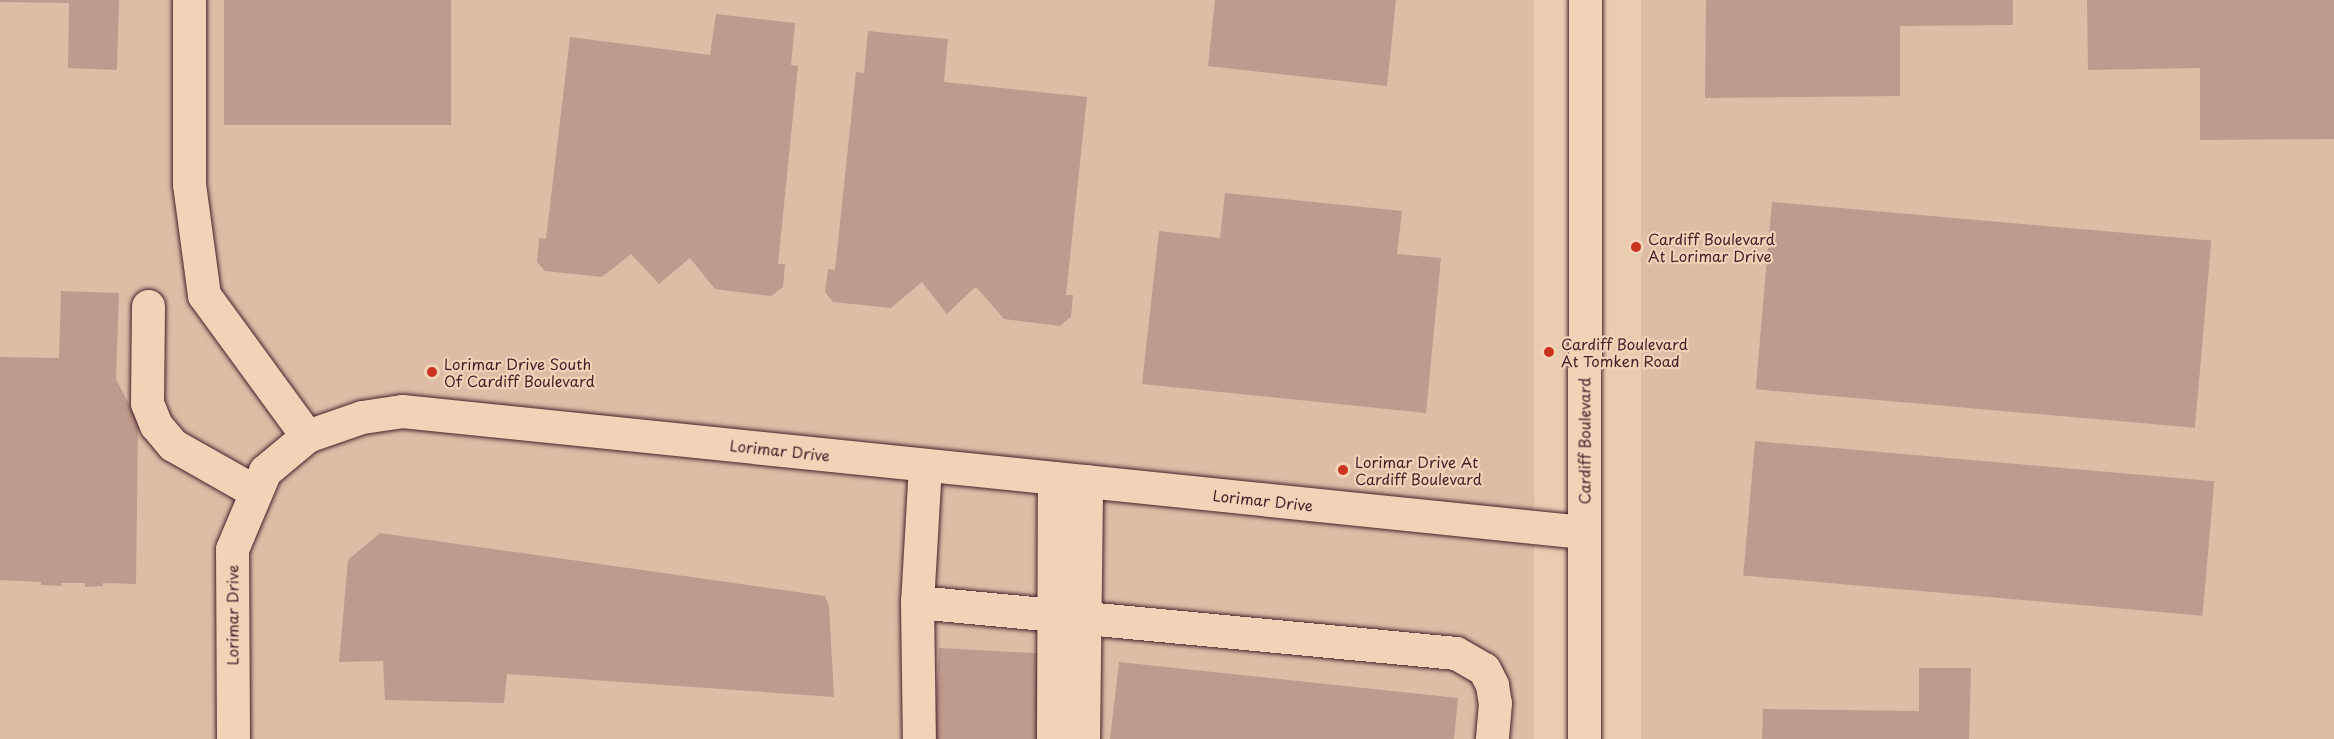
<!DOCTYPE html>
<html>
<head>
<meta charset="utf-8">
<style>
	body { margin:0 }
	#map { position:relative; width:2334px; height:739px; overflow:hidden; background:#eaccb1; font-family:"Playpen Sans",sans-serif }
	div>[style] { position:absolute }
	.built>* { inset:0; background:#ddbda6; transform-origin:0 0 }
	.building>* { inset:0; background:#be9b8c; transform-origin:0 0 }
	.roads { filter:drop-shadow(0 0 2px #4a1f2b) drop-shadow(0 0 2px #4a1f2b) }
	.minor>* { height:33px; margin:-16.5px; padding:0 16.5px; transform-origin:16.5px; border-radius:16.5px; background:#f1d3b7 }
	.dots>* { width:16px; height:16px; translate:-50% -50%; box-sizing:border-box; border:3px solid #f1d3b7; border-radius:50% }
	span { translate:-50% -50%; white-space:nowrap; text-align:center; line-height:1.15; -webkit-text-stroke:4.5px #f1d3b7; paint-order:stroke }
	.poi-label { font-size:15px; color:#4a1f2b }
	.left { translate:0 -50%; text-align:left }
	.street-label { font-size:15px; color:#4a1f2b }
</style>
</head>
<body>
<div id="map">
	<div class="built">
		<i style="left:0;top:0;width:1534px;height:739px"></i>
		<i style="left:1641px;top:0;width:693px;height:739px"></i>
	</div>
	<div class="building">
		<i style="clip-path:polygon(0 0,119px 0,117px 70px,68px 68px,69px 3px,0 2px)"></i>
		<i style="left:224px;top:0;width:227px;height:125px"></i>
		<i style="clip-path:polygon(1215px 0,1396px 0,1387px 86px,1208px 66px)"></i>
		<i style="clip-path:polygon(1706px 0,2013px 0,2013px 25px,1900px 26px,1900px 96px,1705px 98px)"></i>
		<i style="clip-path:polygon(2087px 0,2334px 0,2334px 139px,2200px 140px,2200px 68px,2088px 70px)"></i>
		<i style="clip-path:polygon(716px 14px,795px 23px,791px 65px,798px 66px,778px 264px,785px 264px,783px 287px,771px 296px,715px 289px,690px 258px,659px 284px,631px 254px,602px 277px,545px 271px,537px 262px,539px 238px,546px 239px,570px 37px,710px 55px)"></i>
		<i style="clip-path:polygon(868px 31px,948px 39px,944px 82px,1087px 97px,1066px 295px,1073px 295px,1071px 317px,1060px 326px,1004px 319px,977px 288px,974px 288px,947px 314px,922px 282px,891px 308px,833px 302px,825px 292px,828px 269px,835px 270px,856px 72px,864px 73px)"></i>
		<i style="clip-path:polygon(1225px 193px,1402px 211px,1397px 254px,1441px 258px,1426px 413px,1142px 384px,1159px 231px,1220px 238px)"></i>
		<i style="left:1772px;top:202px;width:441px;height:188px;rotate:5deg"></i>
		<i style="clip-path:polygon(61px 291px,119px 293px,116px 379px,138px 422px,136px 584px,103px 583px,103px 586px,85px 587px,85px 583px,61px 583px,62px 586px,41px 585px,41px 582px,0 580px,0 357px,59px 358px)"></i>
		<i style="left:1755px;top:441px;width:461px;height:135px;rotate:5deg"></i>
		<i style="clip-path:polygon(380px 533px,825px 596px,829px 606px,834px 697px,507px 674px,504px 703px,385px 700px,383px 661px,339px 662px,348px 560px)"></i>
		<i style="left:939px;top:648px;width:103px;height:91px;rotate:3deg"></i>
		<i style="clip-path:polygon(1119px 662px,1458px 698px,1454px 739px,1110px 739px)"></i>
		<i style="clip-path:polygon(1919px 668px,1971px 668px,1969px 739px,1762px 739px,1763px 709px,1919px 711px)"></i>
	</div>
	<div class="roads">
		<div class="minor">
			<i style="left:189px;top:0;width:184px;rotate:90deg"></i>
			<i style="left:189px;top:184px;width:112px;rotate:82.3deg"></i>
			<i style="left:204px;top:295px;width:175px;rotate:53.9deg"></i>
			<i style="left:148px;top:306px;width:97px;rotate:90.6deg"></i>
			<i style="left:147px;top:403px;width:24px;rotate:68deg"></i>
			<i style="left:156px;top:425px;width:26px;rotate:50deg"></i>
			<i style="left:173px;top:445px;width:95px;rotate:29.5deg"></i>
			<i style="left:925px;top:465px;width:137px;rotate:93.3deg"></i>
			<i style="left:917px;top:602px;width:541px;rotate:5.41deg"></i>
			<i style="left:1456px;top:653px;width:32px;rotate:30deg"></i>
			<i style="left:1484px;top:669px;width:18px;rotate:63deg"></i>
			<i style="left:1492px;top:685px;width:18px;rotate:81deg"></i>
			<i style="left:1495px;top:703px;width:36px;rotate:95deg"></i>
			<i style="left:917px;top:602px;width:137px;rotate:89.2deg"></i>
			<i style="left:233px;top:739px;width:190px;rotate:-90.3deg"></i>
			<i style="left:232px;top:549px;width:85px;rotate:-67.1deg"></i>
			<i style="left:265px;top:471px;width:55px;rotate:-39.8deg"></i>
			<i style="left:307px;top:436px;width:58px;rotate:-19.1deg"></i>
			<i style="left:362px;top:417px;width:40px;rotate:-8.5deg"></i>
			<i style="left:402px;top:411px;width:1187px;rotate:5.85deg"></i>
			<i style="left:1053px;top:739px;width:261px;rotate:-89.8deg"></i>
			<i style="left:1083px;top:739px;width:258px;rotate:-89.3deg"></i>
			<i style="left:1584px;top:739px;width:739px;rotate:-89.92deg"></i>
		</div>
	</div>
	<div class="dots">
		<i style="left:1636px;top:247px;background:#c8321e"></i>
		<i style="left:1549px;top:352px;background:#c8321e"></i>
		<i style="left:432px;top:372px;background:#c8321e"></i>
		<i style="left:1343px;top:470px;background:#c8321e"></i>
	</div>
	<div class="poi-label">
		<span class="left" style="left:1648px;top:247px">Cardiff Boulevard<br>At Lorimar Drive</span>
		<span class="left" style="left:1561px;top:352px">Cardiff Boulevard<br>At Tomken Road</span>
		<span class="left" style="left:444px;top:372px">Lorimar Drive South<br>Of Cardiff Boulevard</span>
		<span class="left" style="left:1355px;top:470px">Lorimar Drive At<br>Cardiff Boulevard</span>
	</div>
	<div class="street-label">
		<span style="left:1584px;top:441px;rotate:-90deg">Cardiff Boulevard</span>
		<span style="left:780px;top:450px;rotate:6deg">Lorimar Drive</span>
		<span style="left:1263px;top:500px;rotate:6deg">Lorimar Drive</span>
		<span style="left:232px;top:615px;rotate:-90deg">Lorimar Drive</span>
	</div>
</div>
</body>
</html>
